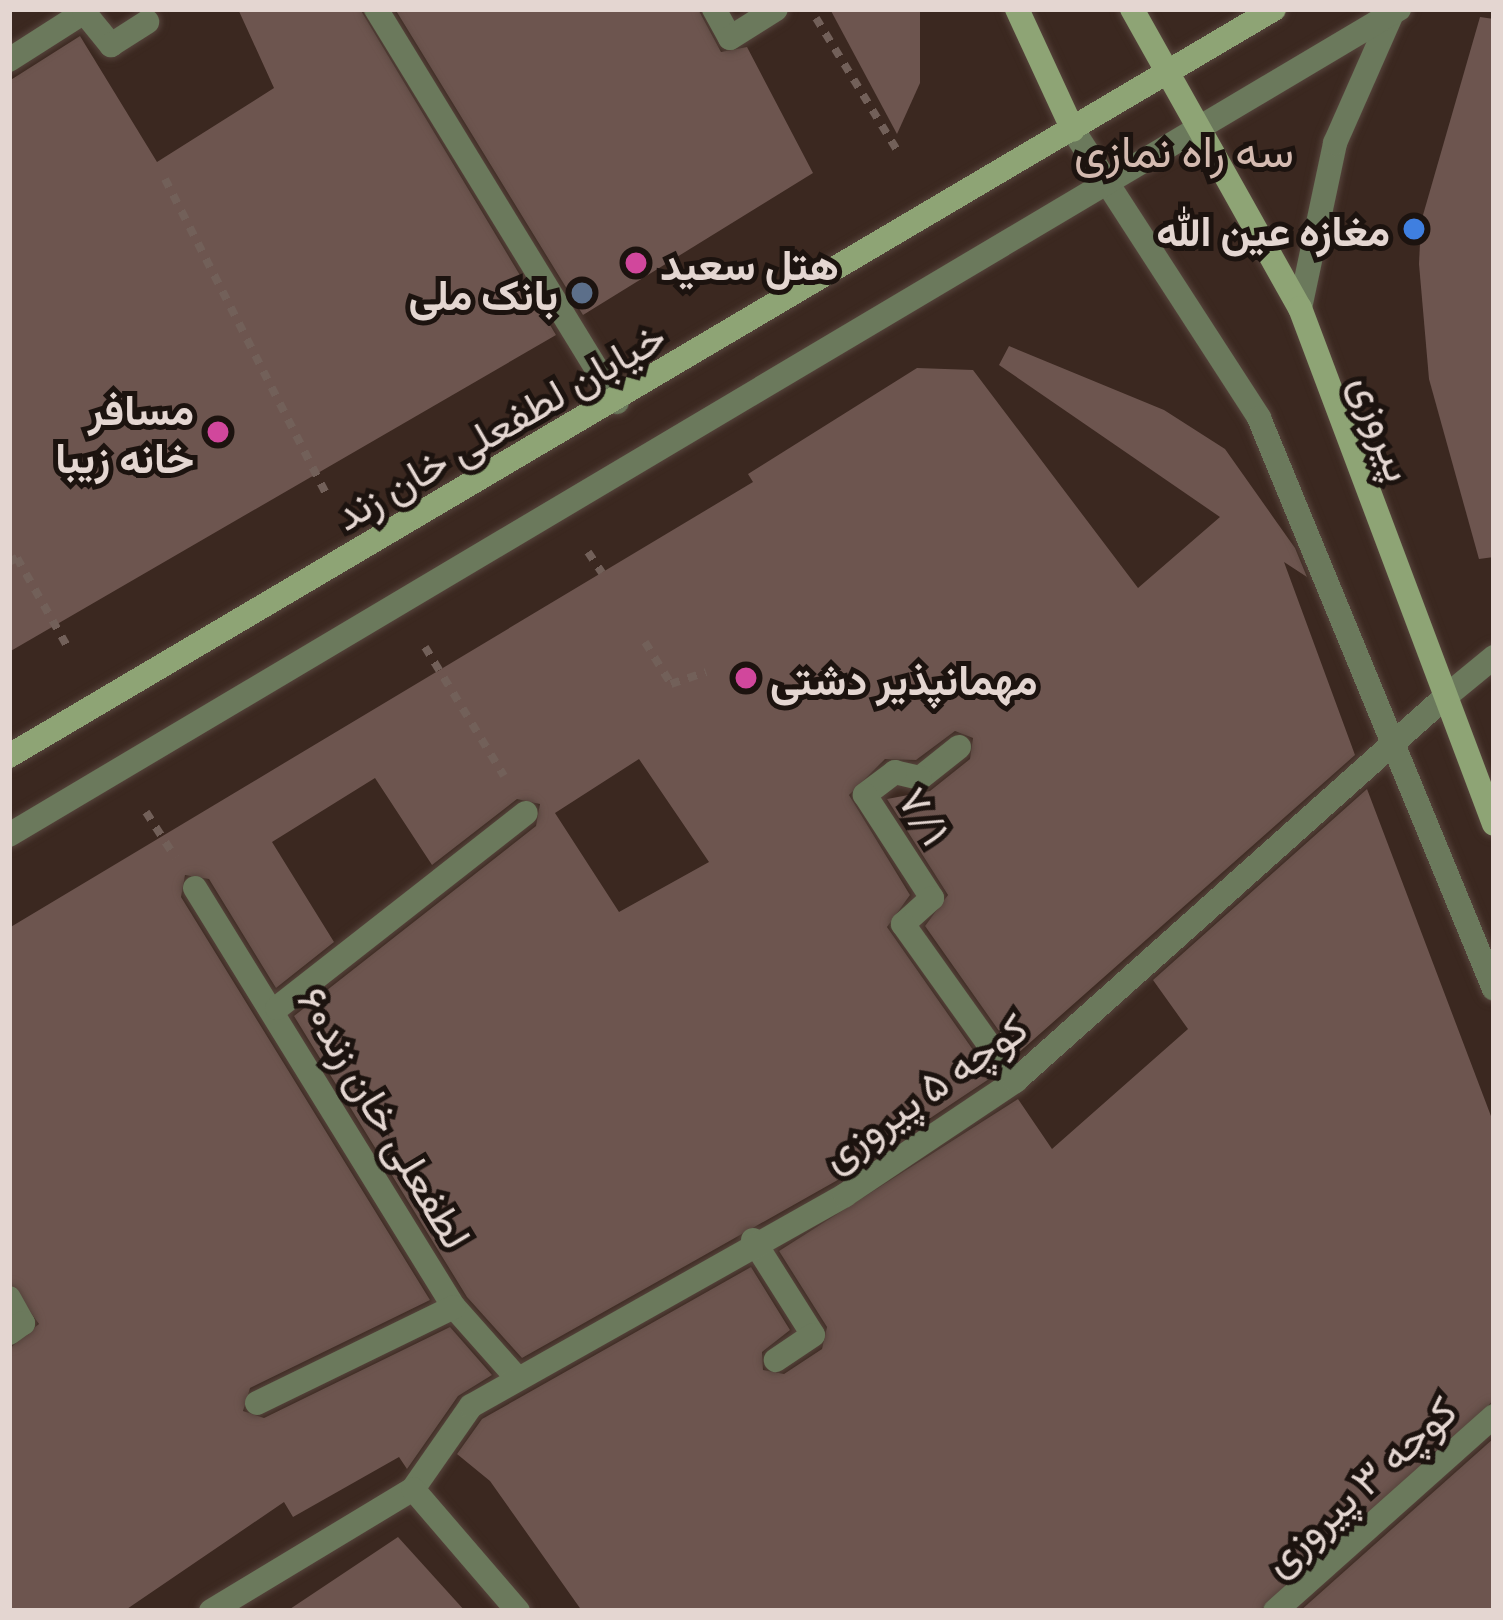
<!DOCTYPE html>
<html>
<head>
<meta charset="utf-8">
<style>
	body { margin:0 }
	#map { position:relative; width:1503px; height:1620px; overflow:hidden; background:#3b2820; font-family:"Exo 2",Vazirmatn,sans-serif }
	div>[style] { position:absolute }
	.building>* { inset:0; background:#6d554f }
	.path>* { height:8px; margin-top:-4px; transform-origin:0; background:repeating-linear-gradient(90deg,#726059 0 9px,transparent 0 18px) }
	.roads { filter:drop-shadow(0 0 3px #56443c) drop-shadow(0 0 3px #56443c) }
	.lane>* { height:24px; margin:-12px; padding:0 12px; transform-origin:12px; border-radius:12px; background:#6b795c }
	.street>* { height:24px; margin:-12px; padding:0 12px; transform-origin:12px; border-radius:12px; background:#6b795c }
	.secondary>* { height:24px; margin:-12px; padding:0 12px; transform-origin:12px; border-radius:12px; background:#8ea475 }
	.dots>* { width:33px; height:33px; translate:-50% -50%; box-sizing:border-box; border:6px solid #1c130f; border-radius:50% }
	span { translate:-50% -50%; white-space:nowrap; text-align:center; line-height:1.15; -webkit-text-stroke:10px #1c130f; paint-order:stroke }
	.poi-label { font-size:42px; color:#e4d6d1; font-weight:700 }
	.right { translate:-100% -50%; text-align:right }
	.left { translate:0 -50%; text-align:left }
	.street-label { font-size:42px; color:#e4d6d1 }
	.neighbourhood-label { font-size:45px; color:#d4bab0 }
	.frame { position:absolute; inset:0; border:12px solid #e4d6d1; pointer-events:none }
</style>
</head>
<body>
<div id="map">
	<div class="building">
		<i style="clip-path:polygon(238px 9px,360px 9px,556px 335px,9px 652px,9px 81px,80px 36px,157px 162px,274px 88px)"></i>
		<i style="clip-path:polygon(395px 9px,698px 9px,721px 52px,747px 47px,813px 173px,583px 315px)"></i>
		<i style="clip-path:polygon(830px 9px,920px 9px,920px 83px,897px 134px)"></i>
		<i style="clip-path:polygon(1480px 17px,1494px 19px,1494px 557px,1479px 559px,1429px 379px,1419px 264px,1421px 222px)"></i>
		<i style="clip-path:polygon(evenodd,1009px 346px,1164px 410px,1225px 449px,1295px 548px,1307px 577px,1284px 562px,1355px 755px,1016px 1055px,925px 926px,948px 895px,887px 799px,930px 791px,970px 759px,973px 738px,955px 731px,916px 760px,885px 759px,849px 795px,910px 895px,887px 927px,992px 1077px,836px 1181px,522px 1358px,467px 1297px,294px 1016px,536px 826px,540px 804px,517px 799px,432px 865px,375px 778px,272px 842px,334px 942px,276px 988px,209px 879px,185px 875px,181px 897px,430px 1300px,250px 1388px,243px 1411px,264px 1418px,450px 1327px,492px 1375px,458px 1396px,407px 1469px,399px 1457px,293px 1517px,284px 1502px,124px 1611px,9px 1611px,9px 1349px,39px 1324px,9px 1282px,9px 928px,753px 482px,748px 474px,917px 368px,973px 370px,1138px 588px,1220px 517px,999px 365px,1009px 346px,639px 759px,709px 862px,619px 912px,555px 813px,639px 759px)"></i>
		<i style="clip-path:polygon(1367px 789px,1494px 1124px,1494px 1400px,1259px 1611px,582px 1611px,490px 1481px,457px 1454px,482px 1419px,751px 1267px,790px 1330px,762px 1352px,763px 1370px,784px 1374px,822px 1349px,827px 1327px,779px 1251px,1018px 1099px,1052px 1149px,1188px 1029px,1153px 980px)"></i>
		<i style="clip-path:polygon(1494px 1438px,1494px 1611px,1300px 1611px)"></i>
		<i style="clip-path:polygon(398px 1537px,465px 1611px,287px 1611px)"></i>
	</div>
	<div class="path">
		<i style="left:816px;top:18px;width:161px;rotate:58.5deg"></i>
		<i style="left:165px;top:179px;width:354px;rotate:62.9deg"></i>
		<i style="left:588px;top:552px;width:25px;rotate:56deg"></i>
		<i style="left:9px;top:562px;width:9px;rotate:-27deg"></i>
		<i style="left:17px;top:558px;width:101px;rotate:60.4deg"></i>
		<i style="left:645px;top:642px;width:49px;rotate:58.2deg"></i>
		<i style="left:671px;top:684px;width:37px;rotate:-19deg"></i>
		<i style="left:425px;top:647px;width:151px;rotate:58.5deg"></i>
		<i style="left:146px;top:812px;width:54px;rotate:57.2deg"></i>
	</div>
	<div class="roads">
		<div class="lane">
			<i style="left:376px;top:9px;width:461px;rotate:58.5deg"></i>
			<i style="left:714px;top:9px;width:33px;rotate:61deg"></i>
			<i style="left:730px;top:38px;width:54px;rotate:-32.2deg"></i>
			<i style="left:9px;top:60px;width:89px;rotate:-32.6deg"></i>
			<i style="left:84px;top:12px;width:43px;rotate:50.7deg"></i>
			<i style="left:111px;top:45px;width:43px;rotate:-32.6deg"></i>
			<i style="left:1073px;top:130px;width:343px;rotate:57.1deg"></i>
			<i style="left:1259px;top:418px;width:617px;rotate:67.63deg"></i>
			<i style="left:1300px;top:308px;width:169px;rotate:-78deg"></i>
			<i style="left:1335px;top:143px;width:141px;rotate:-66.2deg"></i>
			<i style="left:959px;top:747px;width:50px;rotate:141.5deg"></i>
			<i style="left:920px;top:778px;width:26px;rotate:-167deg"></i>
			<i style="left:895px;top:772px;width:38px;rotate:143deg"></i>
			<i style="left:865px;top:795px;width:123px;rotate:57deg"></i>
			<i style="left:932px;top:898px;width:39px;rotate:138deg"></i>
			<i style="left:903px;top:924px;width:193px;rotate:54.5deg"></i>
			<i style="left:9px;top:835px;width:1617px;rotate:-30.72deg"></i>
			<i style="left:195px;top:888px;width:493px;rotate:58.3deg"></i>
			<i style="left:454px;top:1307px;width:95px;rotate:48.4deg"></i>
			<i style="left:277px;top:1008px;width:316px;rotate:-38.1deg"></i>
			<i style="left:753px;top:1240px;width:112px;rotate:57.7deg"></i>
			<i style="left:813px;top:1335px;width:45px;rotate:146deg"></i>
			<i style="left:9px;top:1298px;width:29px;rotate:61deg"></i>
			<i style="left:23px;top:1323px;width:17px;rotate:144deg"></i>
			<i style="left:257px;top:1403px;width:219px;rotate:-26deg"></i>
			<i style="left:413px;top:1489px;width:101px;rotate:-55.1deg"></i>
			<i style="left:471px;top:1406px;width:429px;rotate:-29.4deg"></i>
			<i style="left:845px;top:1195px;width:205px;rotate:-33.8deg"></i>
			<i style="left:1015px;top:1081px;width:575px;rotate:-41.76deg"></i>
			<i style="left:1275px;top:1611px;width:293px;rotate:-41.7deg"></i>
		</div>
		<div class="street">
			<i style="left:1444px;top:698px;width:65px;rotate:-39.4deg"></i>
			<i style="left:211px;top:1611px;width:236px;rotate:-31.1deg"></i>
			<i style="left:413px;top:1489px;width:161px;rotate:49.3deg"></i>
		</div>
		<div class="secondary">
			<i style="left:1017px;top:9px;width:133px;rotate:65.2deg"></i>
			<i style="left:1132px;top:9px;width:343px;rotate:60.7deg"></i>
			<i style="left:1300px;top:308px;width:551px;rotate:69.4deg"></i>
			<i style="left:9px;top:756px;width:1469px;rotate:-30.56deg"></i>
		</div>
	</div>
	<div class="dots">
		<i style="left:1414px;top:229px;background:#3f7fe0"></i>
		<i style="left:636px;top:263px;background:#d1479c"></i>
		<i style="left:582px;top:293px;background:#5c6f8a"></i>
		<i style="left:218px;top:432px;background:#d1479c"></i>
		<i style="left:746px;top:678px;background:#d1479c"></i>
	</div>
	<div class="poi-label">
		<span class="right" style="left:1390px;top:229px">مغازه عین الله</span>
		<span class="left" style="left:660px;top:263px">هتل سعيد</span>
		<span class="right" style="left:558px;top:293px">بانک ملی</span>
		<span class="right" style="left:194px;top:432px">مسافر<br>خانه زیبا</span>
		<span class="left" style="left:770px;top:678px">مهمانپذیر دشتی</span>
	</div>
	<div class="street-label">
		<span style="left:499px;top:424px;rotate:-30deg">خیابان لطفعلی خان زند</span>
		<span style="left:1385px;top:427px;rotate:70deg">پیروزی</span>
		<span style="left:926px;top:815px;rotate:58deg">۷/۱</span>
		<span style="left:923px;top:1090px;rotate:-35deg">کوچه ۵ پیروزی</span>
		<span style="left:386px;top:1117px;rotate:59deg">لطفعلی خان زند۶۰</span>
		<span style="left:1358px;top:1484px;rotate:-42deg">کوچه ۳ پیروزی</span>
	</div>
	<div class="neighbourhood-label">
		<span style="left:1184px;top:150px">سه راه نمازی</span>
	</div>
	<div class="frame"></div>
</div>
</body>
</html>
